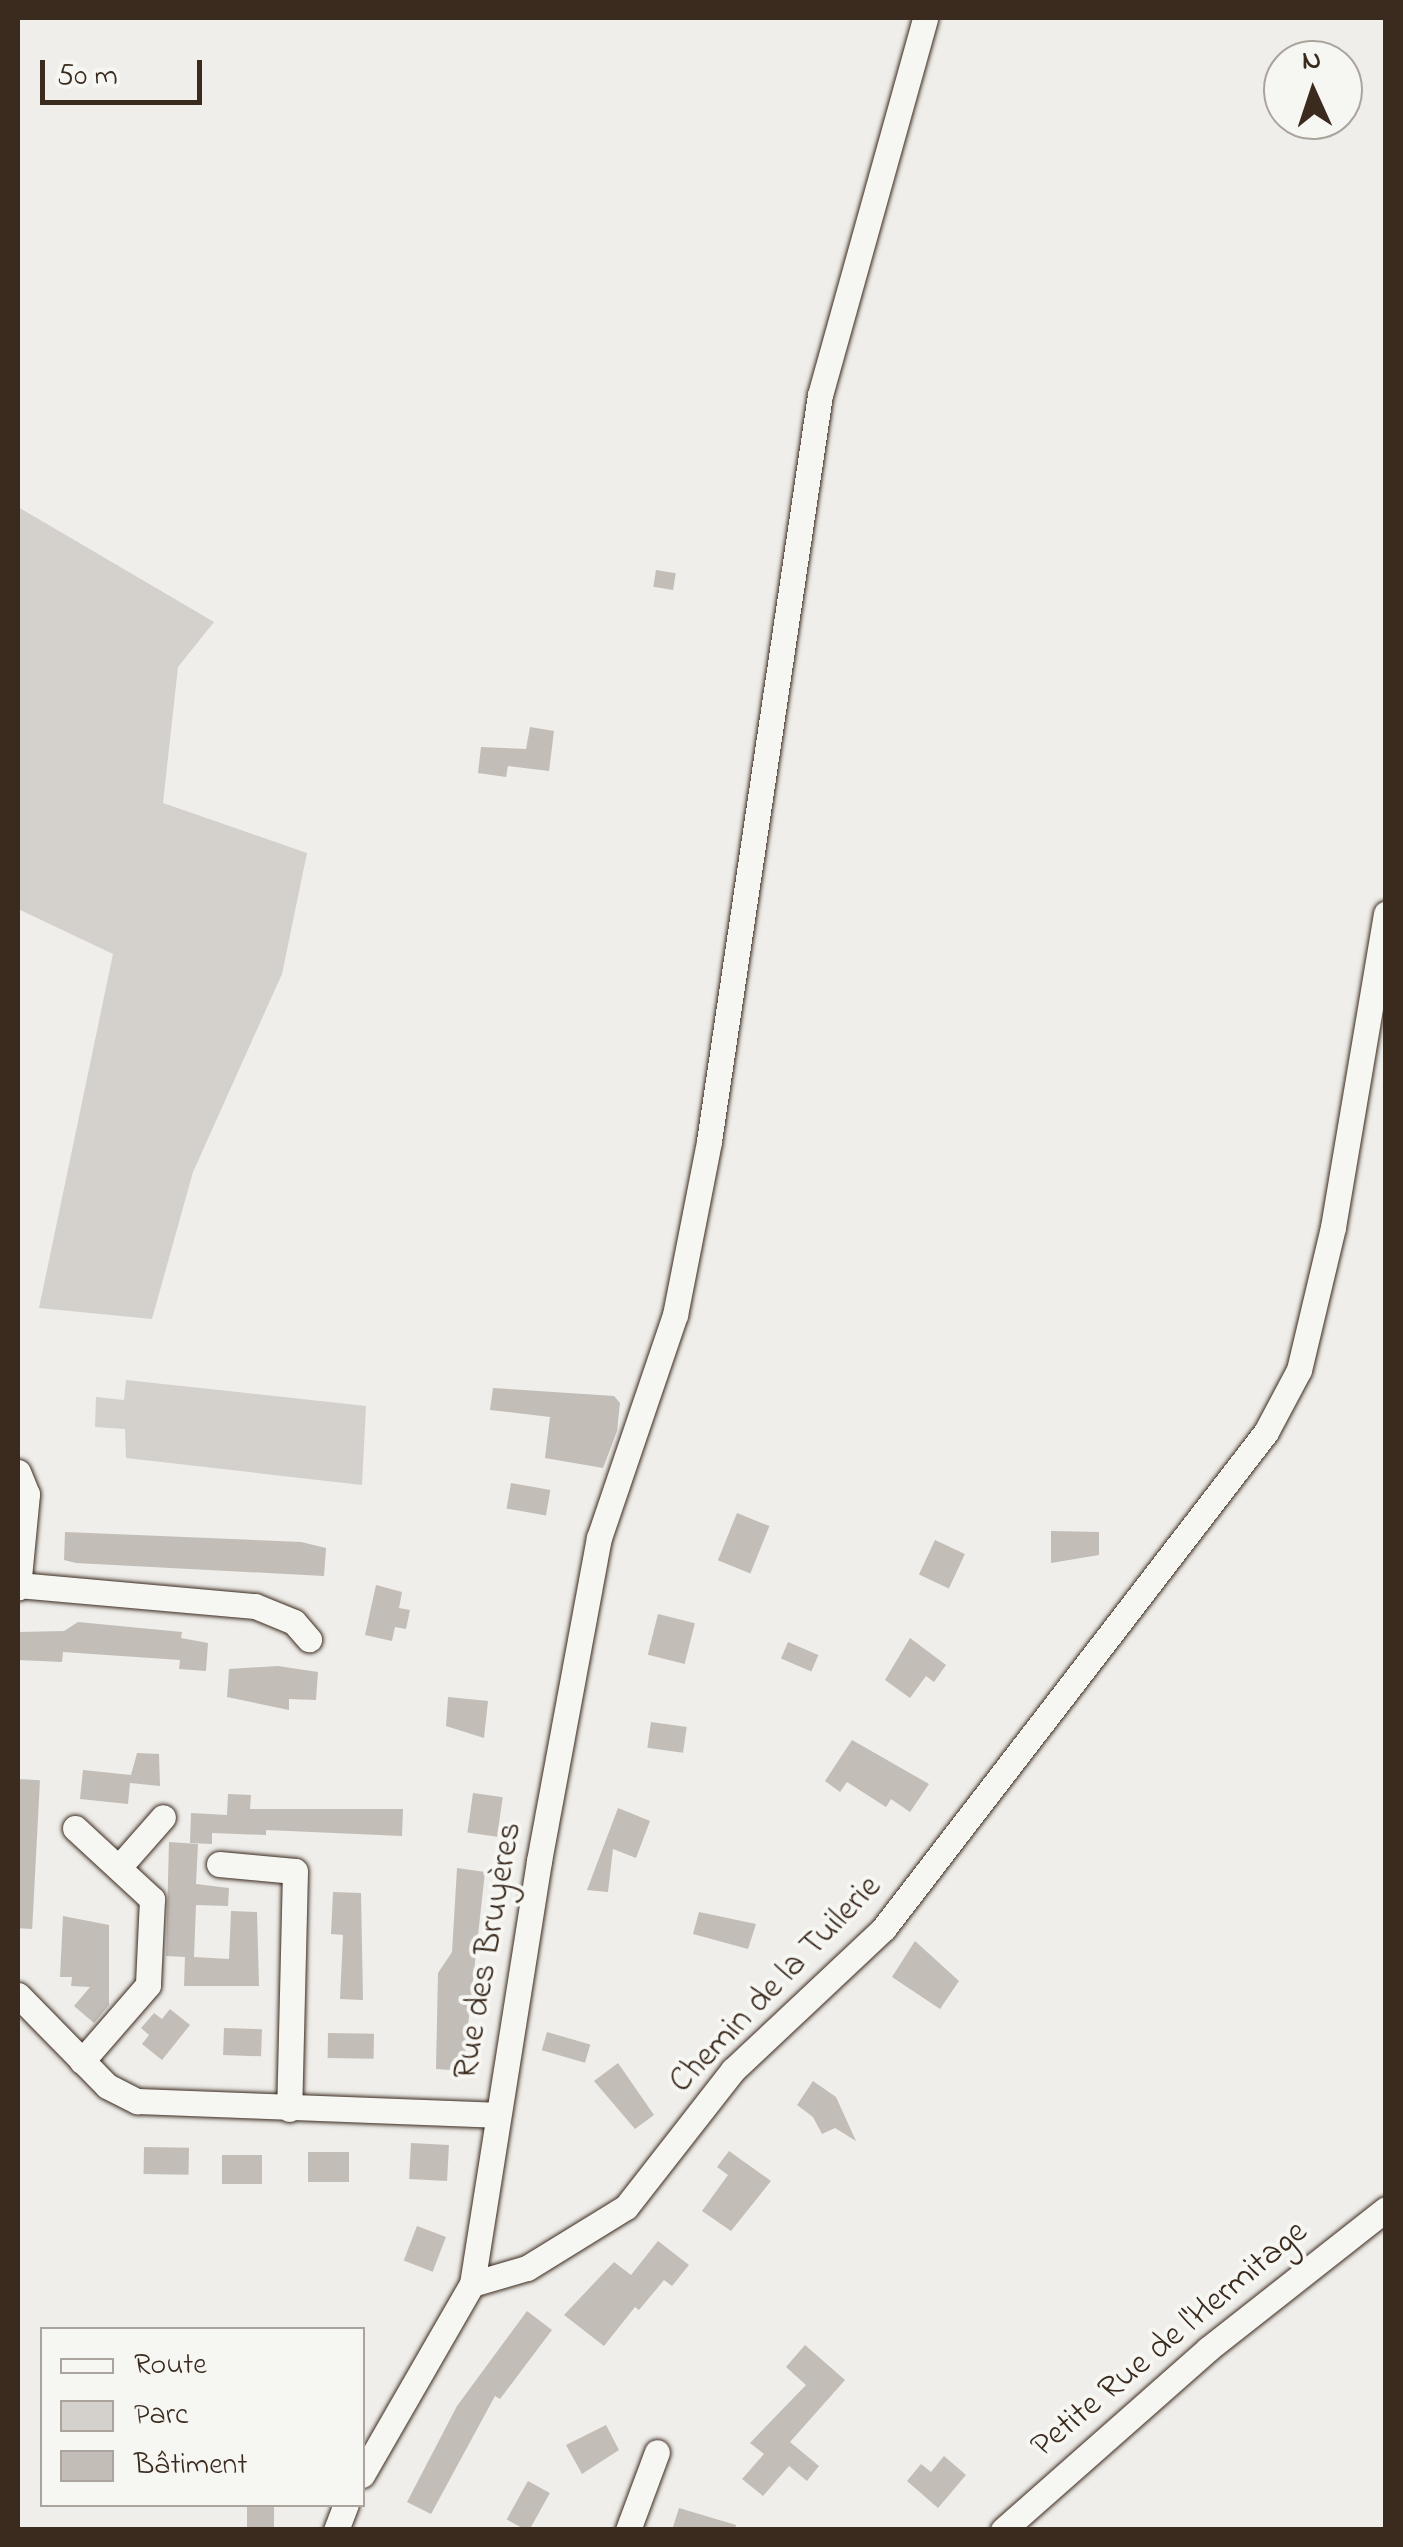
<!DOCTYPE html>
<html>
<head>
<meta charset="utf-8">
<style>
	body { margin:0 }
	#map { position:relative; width:1403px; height:2547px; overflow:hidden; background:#efeeea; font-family:"Indie Flower",sans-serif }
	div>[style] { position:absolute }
	.green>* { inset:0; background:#d4d1cc }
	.building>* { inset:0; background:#c2bdb7; transform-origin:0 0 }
	.roads { filter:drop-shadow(0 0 2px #3b2a1e) drop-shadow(0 0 2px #3b2a1e) }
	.minor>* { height:25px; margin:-12.5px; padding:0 12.5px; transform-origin:12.5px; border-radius:12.5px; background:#f6f6f2 }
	span { translate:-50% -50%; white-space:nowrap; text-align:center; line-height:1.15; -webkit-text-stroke:8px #f6f6f2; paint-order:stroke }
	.street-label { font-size:35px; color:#3b2a1e }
	.frame { position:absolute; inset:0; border:20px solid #3b2a1e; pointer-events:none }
	.legend { position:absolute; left:40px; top:2327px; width:325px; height:180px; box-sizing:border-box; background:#f6f6f2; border:2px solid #aba49d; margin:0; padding:12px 18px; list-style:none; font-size:30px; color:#3b2a1e }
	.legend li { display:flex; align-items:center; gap:20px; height:50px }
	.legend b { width:50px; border:2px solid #aba49d }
	.north { position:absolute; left:1263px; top:40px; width:100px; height:100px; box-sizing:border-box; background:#f6f6f2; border:2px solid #aba49d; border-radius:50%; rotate:357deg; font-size:28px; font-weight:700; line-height:40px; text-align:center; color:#3b2a1e }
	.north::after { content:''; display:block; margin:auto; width:35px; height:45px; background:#3b2a1e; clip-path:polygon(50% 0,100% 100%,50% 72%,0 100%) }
	.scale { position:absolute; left:40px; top:60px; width:162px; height:45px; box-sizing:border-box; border:5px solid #3b2a1e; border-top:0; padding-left:12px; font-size:30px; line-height:35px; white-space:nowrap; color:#3b2a1e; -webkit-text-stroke:8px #f6f6f2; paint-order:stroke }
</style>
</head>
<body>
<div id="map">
	<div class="green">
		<i style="clip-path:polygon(18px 507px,214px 622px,178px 667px,163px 803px,307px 853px,282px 974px,193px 1172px,152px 1319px,39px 1308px,113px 954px,18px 909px)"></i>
		<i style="clip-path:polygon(126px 1380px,366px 1406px,362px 1485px,126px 1458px,125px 1429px,95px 1427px,96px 1397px,124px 1400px)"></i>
	</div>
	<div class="building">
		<i style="left:656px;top:570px;width:20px;height:17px;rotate:9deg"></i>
		<i style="clip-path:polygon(530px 727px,554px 731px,549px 771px,508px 766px,506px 777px,478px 773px,481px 747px,526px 749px)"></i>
		<i style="clip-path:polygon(493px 1388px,614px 1396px,620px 1403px,617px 1431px,603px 1468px,545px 1458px,550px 1417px,490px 1410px)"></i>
		<i style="left:511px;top:1483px;width:40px;height:26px;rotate:10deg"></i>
		<i style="left:737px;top:1513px;width:35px;height:51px;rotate:22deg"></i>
		<i style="clip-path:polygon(1051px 1531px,1099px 1532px,1099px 1555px,1051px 1563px)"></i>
		<i style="clip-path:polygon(65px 1532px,301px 1542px,326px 1548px,324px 1576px,76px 1563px,64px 1560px)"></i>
		<i style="left:935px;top:1540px;width:33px;height:38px;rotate:25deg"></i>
		<i style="clip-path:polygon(376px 1585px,402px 1592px,399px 1608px,410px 1610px,406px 1629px,395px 1627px,392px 1641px,365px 1635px)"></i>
		<i style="left:658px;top:1614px;width:38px;height:42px;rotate:14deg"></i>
		<i style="clip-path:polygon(78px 1622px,182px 1632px,181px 1638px,208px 1643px,206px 1671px,179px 1669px,180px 1660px,63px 1652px,62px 1662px,18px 1660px,18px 1632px,64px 1631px)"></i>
		<i style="clip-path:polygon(910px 1638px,946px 1665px,934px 1682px,926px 1676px,910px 1698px,885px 1680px)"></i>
		<i style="left:788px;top:1642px;width:33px;height:18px;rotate:23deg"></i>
		<i style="clip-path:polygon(278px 1666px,318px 1672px,316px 1700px,289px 1699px,289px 1710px,227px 1697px,229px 1669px)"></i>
		<i style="clip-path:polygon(448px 1697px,488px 1701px,484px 1738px,446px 1726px)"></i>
		<i style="left:651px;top:1722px;width:36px;height:26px;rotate:8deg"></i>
		<i style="clip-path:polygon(852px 1740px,929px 1784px,910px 1812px,891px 1799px,886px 1807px,847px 1782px,840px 1792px,825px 1781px)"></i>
		<i style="clip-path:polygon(137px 1753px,159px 1754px,160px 1786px,130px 1783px,128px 1804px,80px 1799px,83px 1770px,131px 1775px)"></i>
		<i style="left:18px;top:1779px;width:22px;height:149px;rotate:3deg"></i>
		<i style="left:473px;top:1793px;width:30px;height:40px;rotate:8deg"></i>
		<i style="clip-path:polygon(228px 1794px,251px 1795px,250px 1809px,403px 1809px,402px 1836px,266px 1830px,266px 1835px,212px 1833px,212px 1844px,190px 1843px,191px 1813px,227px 1815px)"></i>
		<i style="clip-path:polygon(618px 1808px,650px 1821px,636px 1858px,613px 1849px,608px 1892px,587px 1890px)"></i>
		<i style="clip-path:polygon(169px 1842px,198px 1844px,196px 1884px,229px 1888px,228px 1906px,196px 1905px,194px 1957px,229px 1959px,231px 1911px,257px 1912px,259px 1986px,184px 1986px,185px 1957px,166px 1956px)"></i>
		<i style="clip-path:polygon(457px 1868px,485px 1872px,463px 2071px,436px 2069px,438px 1973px,452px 1952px)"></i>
		<i style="clip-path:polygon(333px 1892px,361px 1893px,363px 2000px,340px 1999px,343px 1935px,331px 1934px)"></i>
		<i style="clip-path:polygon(699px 1912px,756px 1924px,748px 1949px,693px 1934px)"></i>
		<i style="clip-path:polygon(63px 1916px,109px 1925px,109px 2005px,94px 2023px,74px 2006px,90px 1987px,71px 1986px,72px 1977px,60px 1977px)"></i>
		<i style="clip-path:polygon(915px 1941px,959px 1981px,940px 2009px,892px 1977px)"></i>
		<i style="clip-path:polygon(170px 2009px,190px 2025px,162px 2060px,142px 2044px,149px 2035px,141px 2028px,154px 2013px,162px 2019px)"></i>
		<i style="left:224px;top:2028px;width:38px;height:27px;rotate:2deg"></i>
		<i style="left:547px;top:2032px;width:45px;height:19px;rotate:16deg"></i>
		<i style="left:328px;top:2033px;width:46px;height:25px;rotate:1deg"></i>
		<i style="clip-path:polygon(618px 2063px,654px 2115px,635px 2129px,594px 2081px)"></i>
		<i style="clip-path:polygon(813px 2081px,836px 2097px,856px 2141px,835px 2128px,822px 2134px,813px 2117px,797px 2105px)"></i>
		<i style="left:411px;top:2143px;width:38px;height:36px;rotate:3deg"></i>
		<i style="left:144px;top:2147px;width:45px;height:27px;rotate:1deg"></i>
		<i style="clip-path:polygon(729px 2151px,771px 2181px,731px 2231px,702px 2211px,728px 2175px,717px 2167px)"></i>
		<i style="left:308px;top:2152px;width:41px;height:30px"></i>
		<i style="left:222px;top:2155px;width:40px;height:29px"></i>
		<i style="left:417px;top:2226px;width:31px;height:37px;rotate:21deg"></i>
		<i style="clip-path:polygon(658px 2241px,689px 2265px,672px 2286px,664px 2280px,639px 2310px,635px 2307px,604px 2346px,564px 2315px,614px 2262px,631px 2275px)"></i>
		<i style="clip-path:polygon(527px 2311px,552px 2330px,500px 2399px,495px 2396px,431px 2514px,407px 2502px,457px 2406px)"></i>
		<i style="clip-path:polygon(805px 2345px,845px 2380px,790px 2442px,819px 2466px,807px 2481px,789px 2466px,763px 2496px,742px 2479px,764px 2454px,750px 2443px,806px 2385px,786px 2367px)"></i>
		<i style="clip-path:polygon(606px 2425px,619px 2450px,582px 2474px,566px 2445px)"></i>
		<i style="clip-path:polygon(944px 2456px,966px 2475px,938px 2508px,907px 2481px,921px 2464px,931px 2472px)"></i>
		<i style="left:528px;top:2481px;width:25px;height:44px;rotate:29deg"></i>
		<i style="left:247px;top:2504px;width:27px;height:26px"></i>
		<i style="clip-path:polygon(679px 2508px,736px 2525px,735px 2530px,672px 2530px)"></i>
	</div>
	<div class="roads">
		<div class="minor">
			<i style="left:18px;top:1472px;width:24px;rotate:68deg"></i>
			<i style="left:27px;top:1494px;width:94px;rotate:95.5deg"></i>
			<i style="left:18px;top:1585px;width:238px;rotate:5.1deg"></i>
			<i style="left:255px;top:1606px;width:42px;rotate:22.3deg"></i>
			<i style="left:294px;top:1622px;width:23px;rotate:49deg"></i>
			<i style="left:75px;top:1828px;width:105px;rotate:42.7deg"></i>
			<i style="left:152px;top:1899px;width:86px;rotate:92.7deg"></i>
			<i style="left:148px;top:1985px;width:101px;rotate:131deg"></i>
			<i style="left:219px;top:1864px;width:76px;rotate:5.3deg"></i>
			<i style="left:295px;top:1871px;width:238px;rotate:91.4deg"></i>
			<i style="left:120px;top:1866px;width:65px;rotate:-48.7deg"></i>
			<i style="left:18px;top:1995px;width:127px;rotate:45.6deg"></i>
			<i style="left:107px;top:2086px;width:34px;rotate:27deg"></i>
			<i style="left:137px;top:2101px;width:359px;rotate:2.2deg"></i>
			<i style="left:472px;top:2284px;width:57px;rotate:-16.2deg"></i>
			<i style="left:527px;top:2268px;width:116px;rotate:-31.6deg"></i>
			<i style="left:626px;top:2207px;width:174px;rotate:-52deg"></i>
			<i style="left:733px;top:2070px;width:207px;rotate:-43.2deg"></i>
			<i style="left:884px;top:1928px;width:626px;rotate:-52.4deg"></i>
			<i style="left:1266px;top:1432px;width:70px;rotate:-62deg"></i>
			<i style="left:1299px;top:1370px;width:147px;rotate:-76.6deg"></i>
			<i style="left:1333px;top:1227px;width:318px;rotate:-80.4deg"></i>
			<i style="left:362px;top:2475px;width:220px;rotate:-60.1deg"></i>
			<i style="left:472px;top:2284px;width:428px;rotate:-81deg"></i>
			<i style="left:539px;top:1861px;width:329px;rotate:-79.5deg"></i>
			<i style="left:599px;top:1538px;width:236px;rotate:-71.2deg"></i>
			<i style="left:675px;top:1315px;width:177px;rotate:-78.9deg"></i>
			<i style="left:709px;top:1141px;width:754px;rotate:-81.54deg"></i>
			<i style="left:820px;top:395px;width:391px;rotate:-74.4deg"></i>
			<i style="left:336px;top:2530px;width:28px;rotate:-69deg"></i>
			<i style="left:628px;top:2530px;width:83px;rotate:-69.6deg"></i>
			<i style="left:1003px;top:2530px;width:273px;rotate:-41.4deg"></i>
			<i style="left:1208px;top:2349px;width:226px;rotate:-38.2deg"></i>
		</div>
	</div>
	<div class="street-label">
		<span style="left:489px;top:1951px;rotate:-80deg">Rue des Bruyères</span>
		<span style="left:776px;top:1985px;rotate:-46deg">Chemin de la Tuilerie</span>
		<span style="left:1170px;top:2340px;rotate:-40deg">Petite Rue de l'Hermitage</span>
	</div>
	<div class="frame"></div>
	<ul class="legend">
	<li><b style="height:12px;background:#f6f6f2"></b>Route</li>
	<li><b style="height:28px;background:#d4d1cc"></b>Parc</li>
	<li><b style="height:28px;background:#c2bdb7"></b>Bâtiment</li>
	</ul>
	<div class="north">N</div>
	<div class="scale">50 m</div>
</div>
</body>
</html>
